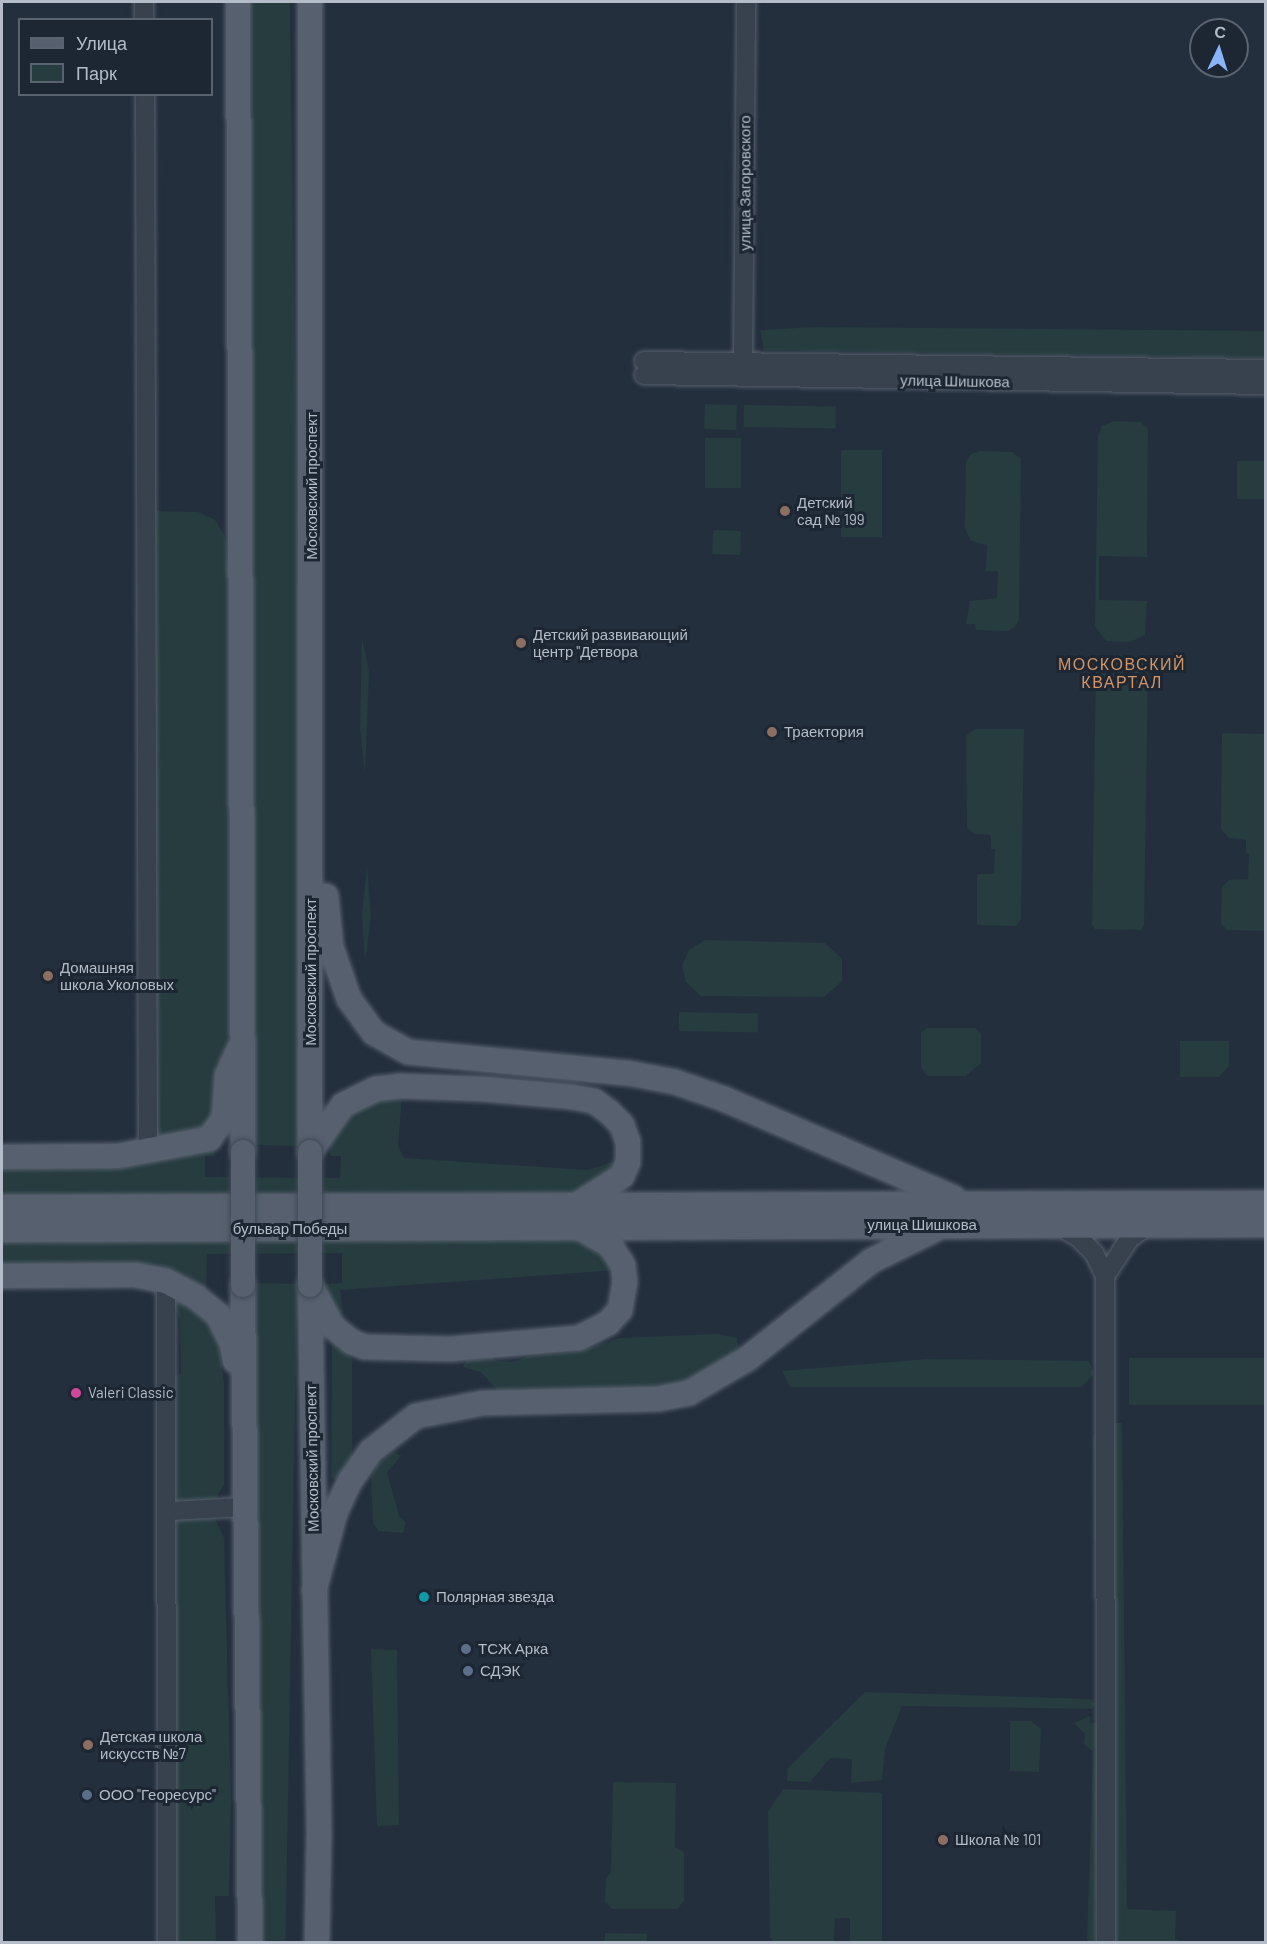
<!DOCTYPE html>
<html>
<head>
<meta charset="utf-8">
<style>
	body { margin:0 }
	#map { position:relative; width:1267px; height:1944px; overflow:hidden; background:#242f3e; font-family:Barlow,sans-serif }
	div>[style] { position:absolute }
	.green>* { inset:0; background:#263c3f; transform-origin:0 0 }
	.roads { filter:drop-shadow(0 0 2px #565f6c) drop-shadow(0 0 2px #565f6c) }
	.minor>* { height:18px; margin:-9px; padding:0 9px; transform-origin:9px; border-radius:9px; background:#38414e }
	.major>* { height:24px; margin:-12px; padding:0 12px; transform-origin:12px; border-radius:12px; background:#56606e }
	.bridges { filter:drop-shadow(0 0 2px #414a57) drop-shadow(0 0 2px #414a57) }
	.major-bridge>* { height:24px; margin:-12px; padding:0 12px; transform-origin:12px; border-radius:12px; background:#56606e }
	.dots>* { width:16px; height:16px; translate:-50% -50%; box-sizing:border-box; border:3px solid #1d2633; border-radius:50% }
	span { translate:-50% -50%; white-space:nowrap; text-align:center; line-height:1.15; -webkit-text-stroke:6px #1d2633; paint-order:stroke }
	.street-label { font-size:15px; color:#b4bcc9 }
	.poi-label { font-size:15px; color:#b4bcc9 }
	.left { translate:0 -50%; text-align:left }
	.neighbourhood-label { font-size:16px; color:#d59563; letter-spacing:1.5px }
	.frame { position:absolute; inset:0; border:3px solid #b4bcc9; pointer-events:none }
	.legend { position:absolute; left:18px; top:18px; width:195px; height:78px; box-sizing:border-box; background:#1d2633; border:2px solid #59626f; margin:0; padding:8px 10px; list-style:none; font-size:18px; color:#b4bcc9 }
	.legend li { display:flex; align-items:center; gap:12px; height:30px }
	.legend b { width:30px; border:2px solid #59626f }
	.north { position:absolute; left:1189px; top:18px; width:60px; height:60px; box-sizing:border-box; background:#1d2633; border:2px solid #59626f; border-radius:50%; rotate:4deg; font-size:16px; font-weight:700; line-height:24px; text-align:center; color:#b4bcc9 }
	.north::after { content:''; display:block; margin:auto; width:21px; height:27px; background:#8ab4f8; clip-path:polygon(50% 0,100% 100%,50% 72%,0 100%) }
</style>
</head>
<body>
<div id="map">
	<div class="green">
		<i style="clip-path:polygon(249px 2px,290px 2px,305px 1146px,250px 1145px)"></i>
		<i style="clip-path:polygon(815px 327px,1265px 331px,1265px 358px,764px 350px,760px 330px)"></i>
		<i style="left:705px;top:404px;width:32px;height:25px;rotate:2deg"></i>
		<i style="left:744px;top:405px;width:92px;height:22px;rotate:1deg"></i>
		<i style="clip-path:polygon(1114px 421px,1140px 422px,1148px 429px,1147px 557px,1099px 556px,1099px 600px,1147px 601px,1145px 635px,1130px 642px,1106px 641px,1095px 626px,1098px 436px,1102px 426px)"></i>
		<i style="left:705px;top:438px;width:36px;height:50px"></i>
		<i style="left:841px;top:450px;width:41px;height:87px"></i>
		<i style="clip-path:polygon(981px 451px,1012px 452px,1021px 459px,1019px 619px,1015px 627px,1007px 631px,976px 630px,975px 624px,966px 624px,970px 601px,997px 598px,998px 571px,986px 571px,987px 545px,971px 541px,965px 528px,966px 462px,971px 454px)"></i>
		<i style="left:1237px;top:461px;width:28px;height:38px"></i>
		<i style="clip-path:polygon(148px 511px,198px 512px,215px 520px,225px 536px,234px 620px,244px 1036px,219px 1129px,148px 1151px)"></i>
		<i style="left:713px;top:530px;width:28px;height:24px;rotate:2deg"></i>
		<i style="clip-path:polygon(362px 637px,369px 671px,365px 773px,360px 729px)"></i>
		<i style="clip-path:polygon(1106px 655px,1134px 655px,1145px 660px,1148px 668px,1144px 925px,1141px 930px,1095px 929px,1092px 925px,1096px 665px)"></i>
		<i style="clip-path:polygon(975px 729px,1024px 729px,1021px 919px,1016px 926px,977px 925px,977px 874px,994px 874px,995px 849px,991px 849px,991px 835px,974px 834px,967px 828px,966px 736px)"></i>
		<i style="clip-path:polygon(1222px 733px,1265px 734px,1265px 931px,1227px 930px,1221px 923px,1222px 887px,1229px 880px,1248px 879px,1249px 854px,1246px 853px,1246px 840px,1229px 838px,1221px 829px)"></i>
		<i style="clip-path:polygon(367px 866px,371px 915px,365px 962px,362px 914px)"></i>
		<i style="clip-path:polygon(705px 940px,825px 943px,842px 959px,842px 981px,824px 997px,701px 996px,686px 982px,682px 966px,689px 950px)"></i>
		<i style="left:679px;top:1012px;width:79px;height:19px;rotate:1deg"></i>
		<i style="clip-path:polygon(927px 1028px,975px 1028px,981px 1034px,981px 1063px,966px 1076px,927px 1076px,921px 1067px,921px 1033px)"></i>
		<i style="clip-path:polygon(1180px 1041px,1229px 1041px,1229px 1066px,1219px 1077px,1180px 1077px)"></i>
		<i style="clip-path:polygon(402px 1094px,398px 1146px,404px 1158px,588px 1170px,619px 1160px,605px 1177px,580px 1193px,2px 1196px,2px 1166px,214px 1147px,214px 1156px,205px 1156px,205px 1177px,340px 1178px,341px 1156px,330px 1156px,331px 1128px,349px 1108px)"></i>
		<i style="clip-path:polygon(204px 1239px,588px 1239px,618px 1270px,340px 1290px,344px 1324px,328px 1300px,326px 1284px,342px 1283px,342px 1253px,207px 1254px,206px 1296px,2px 1268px,2px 1242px)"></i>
		<i style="left:255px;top:1283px;width:42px;height:657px;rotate:1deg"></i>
		<i style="clip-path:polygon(170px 1297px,197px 1307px,218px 1336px,224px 1384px,224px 1484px,216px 1499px,175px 1502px,171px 1380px,181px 1373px,180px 1320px)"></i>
		<i style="clip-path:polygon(717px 1334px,737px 1338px,739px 1358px,683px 1390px,500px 1393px,481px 1372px,463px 1367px,466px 1360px,490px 1355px,497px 1361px,513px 1362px,530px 1356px,580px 1351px,620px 1338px)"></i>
		<i style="clip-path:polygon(332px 1339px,339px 1340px,352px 1360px,352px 1460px,335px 1480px,331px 1478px)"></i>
		<i style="left:1129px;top:1358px;width:136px;height:47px"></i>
		<i style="clip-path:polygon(927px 1359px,1089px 1361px,1094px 1374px,1081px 1387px,790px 1387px,782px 1371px)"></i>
		<i style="clip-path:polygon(1105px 1423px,1122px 1423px,1127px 1909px,1176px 1911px,1175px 1939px,1183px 1942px,1106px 1942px,1106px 1554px,1094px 1541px,1093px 1436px)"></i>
		<i style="clip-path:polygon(394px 1452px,401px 1456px,387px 1472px,399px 1516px,406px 1522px,403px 1533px,379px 1531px,373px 1523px,371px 1477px,377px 1464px)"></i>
		<i style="clip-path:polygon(175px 1516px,214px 1517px,224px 1538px,231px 1801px,229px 1896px,215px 1896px,216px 1942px,174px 1942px)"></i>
		<i style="clip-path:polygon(371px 1649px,397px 1650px,399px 1825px,377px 1826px)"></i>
		<i style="clip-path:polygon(865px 1692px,1090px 1699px,1096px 1704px,1091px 1709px,902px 1706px,885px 1749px,882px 1780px,851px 1783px,852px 1759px,830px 1758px,810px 1782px,787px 1781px,788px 1768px)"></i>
		<i style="clip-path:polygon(1090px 1716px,1091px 1723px,1098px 1723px,1095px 1942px,1087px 1942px,1093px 1752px,1084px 1744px,1085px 1734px,1074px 1723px)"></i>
		<i style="clip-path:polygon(1010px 1721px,1031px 1721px,1041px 1729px,1039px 1772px,1010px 1771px)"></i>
		<i style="clip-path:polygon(613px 1782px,676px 1783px,675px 1847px,684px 1852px,684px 1901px,677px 1909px,612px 1909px,605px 1902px,606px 1878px,611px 1872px)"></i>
		<i style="clip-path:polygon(783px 1789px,882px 1793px,882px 1942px,850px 1942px,850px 1918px,835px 1918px,834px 1942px,775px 1942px,770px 1938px,768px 1812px)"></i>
		<i style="left:605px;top:1933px;width:42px;height:9px;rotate:1deg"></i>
	</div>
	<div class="roads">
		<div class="minor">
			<i style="left:144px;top:2px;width:18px;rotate:90deg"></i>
			<i style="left:145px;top:94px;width:1057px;rotate:89.84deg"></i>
			<i style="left:644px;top:361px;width:622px;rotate:0.74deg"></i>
			<i style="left:743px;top:364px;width:362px;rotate:-89.5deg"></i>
			<i style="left:644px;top:375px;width:622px;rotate:0.92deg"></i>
			<i style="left:1058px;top:1226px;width:23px;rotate:29deg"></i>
			<i style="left:1078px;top:1237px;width:23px;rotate:45deg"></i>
			<i style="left:1094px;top:1253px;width:25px;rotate:64deg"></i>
			<i style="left:1105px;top:1276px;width:45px;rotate:-56.7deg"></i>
			<i style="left:1130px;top:1238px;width:23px;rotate:-34deg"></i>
			<i style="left:1105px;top:1276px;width:666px;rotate:89.91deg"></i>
			<i style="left:166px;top:1281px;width:661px;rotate:89.91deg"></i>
			<i style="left:169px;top:1511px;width:75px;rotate:-3.1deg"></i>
		</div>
		<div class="major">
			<i style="left:238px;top:2px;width:1150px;rotate:89.75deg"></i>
			<i style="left:326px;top:896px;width:51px;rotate:84.4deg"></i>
			<i style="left:331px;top:947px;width:55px;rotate:70.9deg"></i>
			<i style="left:349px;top:999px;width:42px;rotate:53.7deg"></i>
			<i style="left:374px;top:1033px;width:39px;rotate:29deg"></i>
			<i style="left:408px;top:1052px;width:221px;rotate:5.5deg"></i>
			<i style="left:628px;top:1073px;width:48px;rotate:10.8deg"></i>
			<i style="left:675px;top:1082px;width:52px;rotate:19.1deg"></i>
			<i style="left:724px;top:1099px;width:250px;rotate:23.3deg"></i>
			<i style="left:310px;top:1152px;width:1150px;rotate:-90deg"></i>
			<i style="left:310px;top:1152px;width:57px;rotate:-54.9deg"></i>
			<i style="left:343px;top:1105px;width:37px;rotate:-26deg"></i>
			<i style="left:376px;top:1089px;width:24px;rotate:-7deg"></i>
			<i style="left:400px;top:1086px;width:83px;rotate:2.1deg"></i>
			<i style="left:483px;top:1089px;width:89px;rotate:5.1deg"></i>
			<i style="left:572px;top:1097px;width:22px;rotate:10deg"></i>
			<i style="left:594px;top:1101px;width:19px;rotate:36deg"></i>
			<i style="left:609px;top:1112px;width:18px;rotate:45deg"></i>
			<i style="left:622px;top:1125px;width:18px;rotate:71deg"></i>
			<i style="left:628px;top:1142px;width:20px;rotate:90deg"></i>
			<i style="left:628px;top:1162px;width:15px;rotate:113deg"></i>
			<i style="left:622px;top:1176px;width:50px;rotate:147.3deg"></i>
			<i style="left:2px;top:1157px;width:116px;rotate:-0.5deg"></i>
			<i style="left:118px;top:1156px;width:93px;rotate:-10.6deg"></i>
			<i style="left:209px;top:1139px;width:26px;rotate:-54deg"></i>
			<i style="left:224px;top:1118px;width:42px;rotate:-85.9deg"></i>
			<i style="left:227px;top:1076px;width:30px;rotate:-66deg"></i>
			<i style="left:2px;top:1207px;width:1264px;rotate:-0.18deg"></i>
			<i style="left:2px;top:1230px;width:1264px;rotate:-0.23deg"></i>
			<i style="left:2px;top:1276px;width:133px;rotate:-0.4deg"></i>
			<i style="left:135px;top:1275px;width:32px;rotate:11deg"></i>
			<i style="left:166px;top:1281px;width:34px;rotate:28deg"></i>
			<i style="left:196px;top:1297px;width:28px;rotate:39deg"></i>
			<i style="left:218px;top:1315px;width:32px;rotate:64deg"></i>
			<i style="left:232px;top:1344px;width:17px;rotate:80deg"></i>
			<i style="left:243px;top:1285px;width:657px;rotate:89.39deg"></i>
			<i style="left:310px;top:1285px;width:549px;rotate:89.06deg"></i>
			<i style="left:319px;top:1834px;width:108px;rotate:91.1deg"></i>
			<i style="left:312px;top:1288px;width:43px;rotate:62.2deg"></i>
			<i style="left:332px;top:1326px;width:26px;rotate:39deg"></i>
			<i style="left:352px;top:1342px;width:14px;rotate:21deg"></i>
			<i style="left:365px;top:1347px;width:85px;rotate:1.3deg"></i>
			<i style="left:450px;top:1349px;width:129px;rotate:-4.9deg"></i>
			<i style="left:579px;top:1338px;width:33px;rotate:-27deg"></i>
			<i style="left:608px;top:1323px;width:18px;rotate:-47deg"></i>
			<i style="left:620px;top:1310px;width:28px;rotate:-80deg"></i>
			<i style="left:625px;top:1282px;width:17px;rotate:-97deg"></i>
			<i style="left:623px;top:1265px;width:24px;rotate:-123deg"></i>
			<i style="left:610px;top:1245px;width:34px;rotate:-150deg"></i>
			<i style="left:314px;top:1591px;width:81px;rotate:-74.9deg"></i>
			<i style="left:335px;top:1513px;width:35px;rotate:-65deg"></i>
			<i style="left:350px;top:1481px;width:37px;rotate:-55deg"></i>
			<i style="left:371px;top:1451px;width:57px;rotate:-37.9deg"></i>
			<i style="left:416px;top:1416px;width:68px;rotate:-11deg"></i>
			<i style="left:483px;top:1403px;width:175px;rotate:-1.3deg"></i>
			<i style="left:658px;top:1399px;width:32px;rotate:-11deg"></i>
			<i style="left:689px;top:1393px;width:67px;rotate:-30.4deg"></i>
			<i style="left:747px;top:1359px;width:158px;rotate:-38.3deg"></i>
			<i style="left:871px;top:1261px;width:70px;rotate:-26.2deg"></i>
		</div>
	</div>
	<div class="bridges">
		<div class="major-bridge">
			<i style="left:243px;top:1285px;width:133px;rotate:-90deg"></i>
			<i style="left:310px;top:1285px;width:133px;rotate:-90deg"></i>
		</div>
	</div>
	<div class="dots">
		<i style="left:785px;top:511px;background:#8d6e63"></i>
		<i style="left:521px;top:643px;background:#8d6e63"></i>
		<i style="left:772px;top:732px;background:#8d6e63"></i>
		<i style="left:48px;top:976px;background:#8d6e63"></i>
		<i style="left:76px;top:1393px;background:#d1479c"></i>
		<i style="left:424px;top:1597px;background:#0f9aa8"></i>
		<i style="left:466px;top:1649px;background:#5c6f8a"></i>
		<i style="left:468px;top:1671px;background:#5c6f8a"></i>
		<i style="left:88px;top:1745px;background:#8d6e63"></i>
		<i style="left:87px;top:1795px;background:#5c6f8a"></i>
		<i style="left:943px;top:1840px;background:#8d6e63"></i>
	</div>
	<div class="street-label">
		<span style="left:745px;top:183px;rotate:-90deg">улица Загоровского</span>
		<span style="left:955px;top:381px;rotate:1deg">улица Шишкова</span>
		<span style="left:312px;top:486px;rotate:-90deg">Московский проспект</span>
		<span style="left:311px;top:972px;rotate:-90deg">Московский проспект</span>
		<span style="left:922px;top:1225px">улица Шишкова</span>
		<span style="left:290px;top:1229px">бульвар Победы</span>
		<span style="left:312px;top:1458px;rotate:-91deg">Московский проспект</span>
	</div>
	<div class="poi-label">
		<span class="left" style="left:797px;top:511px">Детский<br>сад № 199</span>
		<span class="left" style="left:533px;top:643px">Детский развивающий<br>центр "Детвора</span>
		<span class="left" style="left:784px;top:732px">Траектория</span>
		<span class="left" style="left:60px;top:976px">Домашняя<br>школа Уколовых</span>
		<span class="left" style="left:88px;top:1393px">Valeri Classic</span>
		<span class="left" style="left:436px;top:1597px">Полярная звезда</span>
		<span class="left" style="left:478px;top:1649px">ТСЖ Арка</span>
		<span class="left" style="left:480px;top:1671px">СДЭК</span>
		<span class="left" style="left:100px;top:1745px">Детская школа<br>искусств №7</span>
		<span class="left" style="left:99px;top:1795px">ООО "Георесурс"</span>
		<span class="left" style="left:955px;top:1840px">Школа № 101</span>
	</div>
	<div class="neighbourhood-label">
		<span style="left:1122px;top:673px">МОСКОВСКИЙ<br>КВАРТАЛ</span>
	</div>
	<div class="frame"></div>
	<ul class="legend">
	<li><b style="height:8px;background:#56606e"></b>Улица</li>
	<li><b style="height:16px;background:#263c3f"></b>Парк</li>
	</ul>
	<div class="north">С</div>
</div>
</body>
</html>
